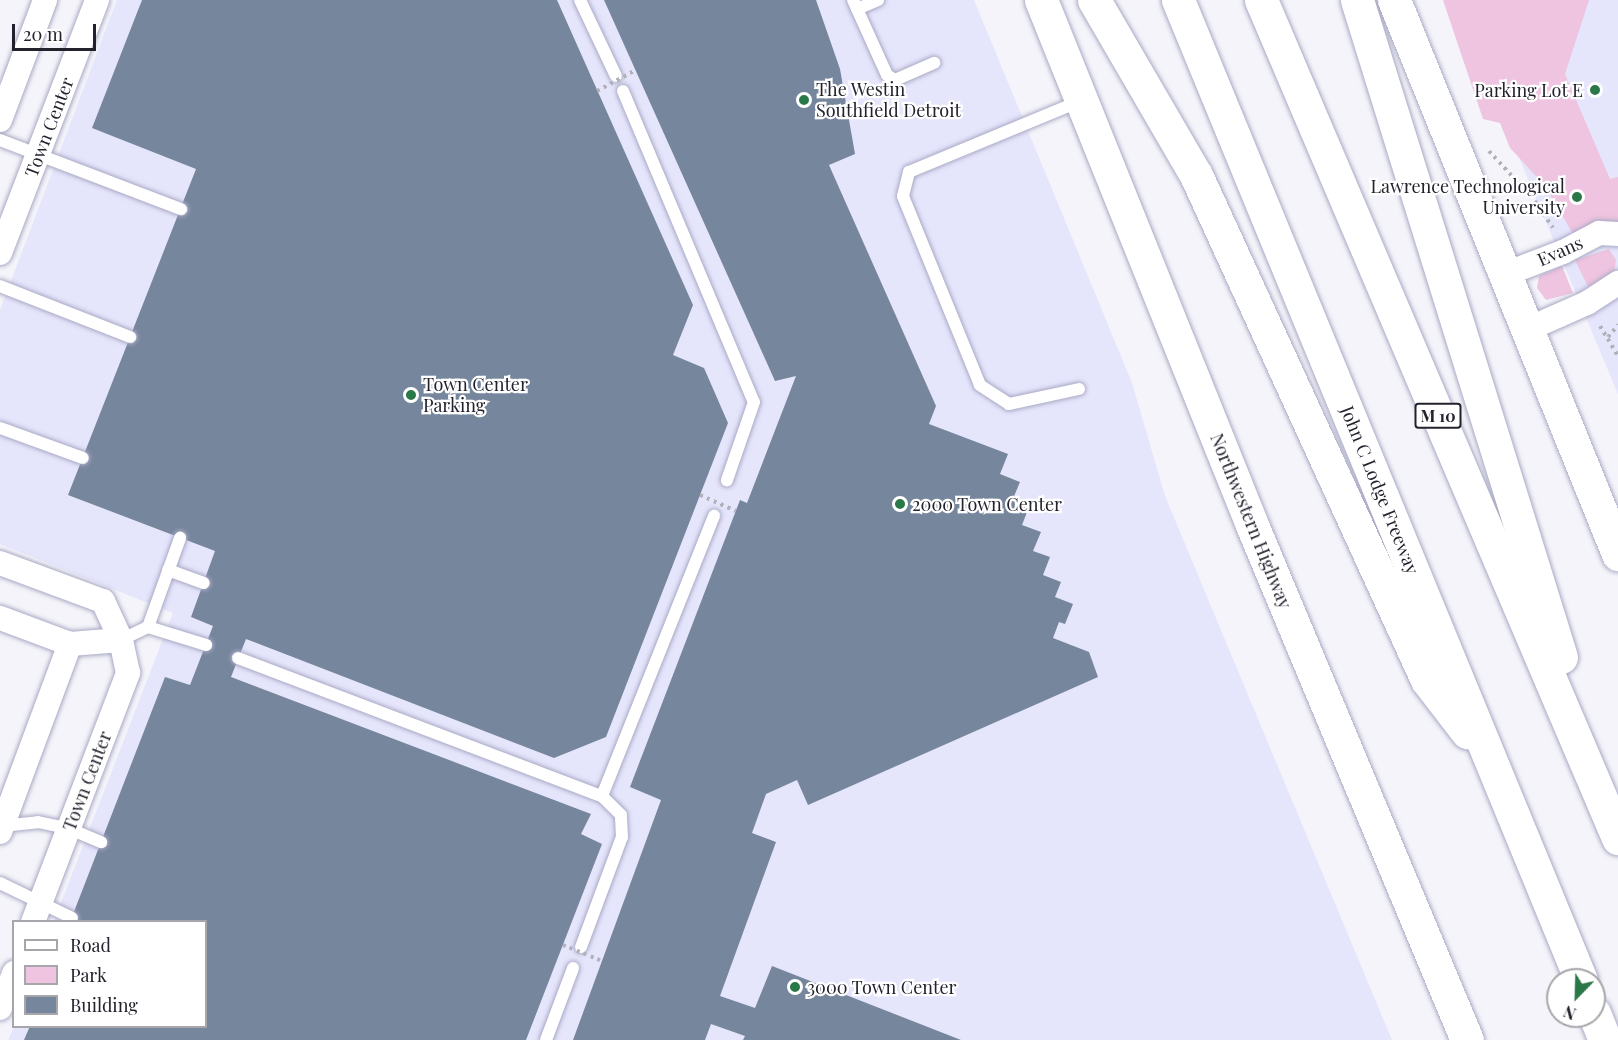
<!DOCTYPE html>
<html>
<head>
<meta charset="utf-8">
<style>
	body { margin:0 }
	#map { position:relative; width:1618px; height:1040px; overflow:hidden; background:#f4f4fa; font-family:"Playfair Display",serif }
	div>[style] { position:absolute }
	.built>* { inset:0; background:#e5e5fc }
	.green>* { inset:0; background:#eec4e0 }
	.building>* { inset:0; background:#76869d }
	.path>* { height:4px; margin-top:-2px; transform-origin:0; background:repeating-linear-gradient(90deg,#b1b1b9 0 3px,transparent 0 7.5px) }
	.roads { filter:drop-shadow(0 0 2px #a9a9c5) drop-shadow(0 0 2px #a9a9c5) }
	.service>* { height:12px; margin:-6px; padding:0 6px; transform-origin:6px; border-radius:6px; background:#fff }
	.minor>* { height:24px; margin:-12px; padding:0 12px; transform-origin:12px; border-radius:12px; background:#fff }
	.secondary>* { height:33px; margin:-16.5px; padding:0 16.5px; transform-origin:16.5px; border-radius:16.5px; background:#fff }
	.motorway>* { height:33px; margin:-16.5px; padding:0 16.5px; transform-origin:16.5px; border-radius:16.5px; background:#fff }
	.path-bridge>* { height:4px; margin-top:-2px; transform-origin:0; background:repeating-linear-gradient(90deg,#b1b1b9 0 3px,transparent 0 7.5px) }
	.dots>* { width:16px; height:16px; translate:-50% -50%; box-sizing:border-box; border:3px solid #fff; border-radius:50% }
	span { translate:-50% -50%; white-space:nowrap; text-align:center; line-height:1.15; -webkit-text-stroke:4.5px #fff; paint-order:stroke }
	.shield-label span { padding:2px 4px; background:#fff; border:2px solid; border-radius:4px; -webkit-text-stroke-width:0 }
	.shield-label { font-size:16px; color:#22222d; font-weight:700 }
	.poi-label { font-size:18px; color:#22222d }
	.left { translate:0 -50%; text-align:left }
	.right { translate:-100% -50%; text-align:right }
	.street-label { font-size:18px; color:#22222d }
	.legend { position:absolute; left:12px; top:920px; width:195px; height:108px; box-sizing:border-box; background:#fff; border:2px solid #a7a7ab; margin:0; padding:8px 10px; list-style:none; font-size:18px; color:#22222d }
	.legend li { display:flex; align-items:center; gap:12px; height:30px }
	.legend b { width:30px; border:2px solid #a7a7ab }
	.north { position:absolute; left:1546px; top:968px; width:60px; height:60px; box-sizing:border-box; background:#fff; border:2px solid #a7a7ab; border-radius:50%; rotate:203deg; font-size:16px; font-weight:700; line-height:24px; text-align:center; color:#22222d }
	.north::after { content:''; display:block; margin:auto; width:21px; height:27px; background:#2a7848; clip-path:polygon(50% 0,100% 100%,50% 72%,0 100%) }
	.scale { position:absolute; left:12px; top:24px; width:84px; height:27px; box-sizing:border-box; border:3px solid #22222d; border-top:0; padding-left:8px; font-size:18px; line-height:21px; white-space:nowrap; color:#22222d; -webkit-text-stroke:4px #fff; paint-order:stroke }
</style>
</head>
<body>
<div id="map">
	<div class="built">
		<i style="clip-path:polygon(117px 0,974px 0,1132px 383px,1165px 496px,1392px 1040px,8px 1040px,14px 1027px,206px 1026px,206px 922px,54px 921px,173px 613px,0 544px,0 310px)"></i>
		<i style="clip-path:polygon(1453px 0,1618px 0,1618px 394px)"></i>
	</div>
	<div class="green">
		<i style="clip-path:polygon(1443px 0,1589px 0,1565px 74px,1610px 179px,1618px 177px,1618px 223px,1573px 234px,1545px 186px,1510px 148px,1500px 123px,1483px 119px)"></i>
		<i style="clip-path:polygon(1609px 249px,1616px 260px,1614px 273px,1588px 287px,1575px 260px)"></i>
		<i style="clip-path:polygon(1562px 266px,1573px 293px,1546px 300px,1537px 288px,1539px 276px)"></i>
	</div>
	<div class="building">
		<i style="clip-path:polygon(142px 0,557px 0,693px 305px,673px 355px,704px 368px,728px 423px,606px 737px,554px 758px,246px 639px,231px 677px,591px 814px,581px 834px,602px 844px,526px 1040px,24px 1040px,30px 1026px,206px 1026px,206px 922px,70px 922px,165px 677px,190px 685px,213px 626px,191px 617px,215px 551px,68px 495px,196px 169px,92px 128px)"></i>
		<i style="clip-path:polygon(604px 0,816px 0,840px 69px,855px 154px,829px 165px,936px 406px,929px 424px,1008px 454px,1000px 474px,1020px 482px,1012px 501px,1029px 507px,1022px 525px,1041px 532px,1033px 551px,1050px 557px,1043px 575px,1061px 582px,1055px 597px,1073px 604px,1065px 624px,1059px 622px,1053px 638px,1089px 652px,1098px 677px,808px 805px,797px 780px,766px 794px,752px 833px,776px 842px,720px 996px,755px 1008px,772px 966px,961px 1040px,743px 1040px,745px 1036px,711px 1024px,705px 1040px,573px 1040px,661px 800px,630px 787px,740px 500px,747px 503px,796px 376px,775px 381px)"></i>
	</div>
	<div class="path">
		<i style="left:1489px;top:151px;width:68px;rotate:47.4deg"></i>
		<i style="left:1535px;top:201px;width:32px;rotate:56deg"></i>
		<i style="left:1600px;top:326px;width:35px;rotate:59deg"></i>
		<i style="left:1608px;top:337px;width:16px;rotate:-50deg"></i>
	</div>
	<div class="roads">
		<div class="service">
			<i style="left:580px;top:0;width:84px;rotate:64.7deg"></i>
			<i style="left:853px;top:0;width:82px;rotate:65.6deg"></i>
			<i style="left:887px;top:75px;width:9px;rotate:32deg"></i>
			<i style="left:895px;top:80px;width:43px;rotate:-23.6deg"></i>
			<i style="left:857px;top:9px;width:23px;rotate:-23deg"></i>
			<i style="left:623px;top:91px;width:337px;rotate:67.2deg"></i>
			<i style="left:754px;top:402px;width:83px;rotate:109.1deg"></i>
			<i style="left:0;top:140px;width:194px;rotate:20.9deg"></i>
			<i style="left:0;top:286px;width:140px;rotate:21.4deg"></i>
			<i style="left:1079px;top:389px;width:72px;rotate:167.9deg"></i>
			<i style="left:1009px;top:404px;width:35px;rotate:-147deg"></i>
			<i style="left:980px;top:385px;width:204px;rotate:-112.2deg"></i>
			<i style="left:903px;top:196px;width:25px;rotate:-76deg"></i>
			<i style="left:909px;top:172px;width:185px;rotate:-22.5deg"></i>
			<i style="left:0;top:428px;width:88px;rotate:19.9deg"></i>
			<i style="left:168px;top:570px;width:38px;rotate:20deg"></i>
			<i style="left:148px;top:627px;width:95px;rotate:-70.2deg"></i>
			<i style="left:121px;top:640px;width:30px;rotate:-26deg"></i>
			<i style="left:148px;top:627px;width:61px;rotate:17.2deg"></i>
			<i style="left:238px;top:658px;width:389px;rotate:20.8deg"></i>
			<i style="left:602px;top:796px;width:302px;rotate:-68.2deg"></i>
			<i style="left:2px;top:826px;width:36px;rotate:-6deg"></i>
			<i style="left:38px;top:822px;width:33px;rotate:12deg"></i>
			<i style="left:70px;top:829px;width:34px;rotate:23deg"></i>
			<i style="left:0;top:883px;width:80px;rotate:25.9deg"></i>
			<i style="left:581px;top:947px;width:117px;rotate:-69.6deg"></i>
			<i style="left:622px;top:837px;width:22px;rotate:-93deg"></i>
			<i style="left:621px;top:815px;width:27px;rotate:-135deg"></i>
			<i style="left:546px;top:1040px;width:77px;rotate:-69.4deg"></i>
		</div>
		<div class="minor">
			<i style="left:0;top:120px;width:128px;rotate:-69.4deg"></i>
			<i style="left:0;top:253px;width:271px;rotate:-69deg"></i>
			<i style="left:1503px;top:275px;width:64px;rotate:-21deg"></i>
			<i style="left:1563px;top:252px;width:41px;rotate:-27.8deg"></i>
			<i style="left:1599px;top:233px;width:19px;rotate:3deg"></i>
			<i style="left:1526px;top:330px;width:67px;rotate:-23.9deg"></i>
			<i style="left:1587px;top:303px;width:37px;rotate:-33deg"></i>
			<i style="left:0;top:563px;width:110px;rotate:20.3deg"></i>
			<i style="left:103px;top:601px;width:43px;rotate:65.2deg"></i>
			<i style="left:121px;top:640px;width:51px;rotate:175.5deg"></i>
			<i style="left:70px;top:644px;width:75px;rotate:-159.6deg"></i>
			<i style="left:0;top:832px;width:201px;rotate:-69.6deg"></i>
			<i style="left:33px;top:922px;width:267px;rotate:-69.1deg"></i>
			<i style="left:128px;top:673px;width:34px;rotate:-102deg"></i>
			<i style="left:0;top:1008px;width:38px;rotate:-68deg"></i>
		</div>
		<div class="secondary">
			<i style="left:1041px;top:0;width:566px;rotate:68.1deg"></i>
			<i style="left:1252px;top:525px;width:558px;rotate:67.34deg"></i>
			<i style="left:1394px;top:0;width:598px;rotate:67.98deg"></i>
		</div>
		<div class="motorway">
			<i style="left:1094px;top:0;width:203px;rotate:59.8deg"></i>
			<i style="left:1196px;top:175px;width:555px;rotate:65.42deg"></i>
			<i style="left:1427px;top:680px;width:66px;rotate:52.4deg"></i>
			<i style="left:1178px;top:0;width:1060px;rotate:67.65deg"></i>
			<i style="left:1261px;top:0;width:911px;rotate:66.93deg"></i>
			<i style="left:1357px;top:0;width:688px;rotate:72.75deg"></i>
			<i style="left:1594px;top:1013px;width:29px;rotate:68deg"></i>
		</div>
	</div>
	<div class="path-bridge">
		<i style="left:597px;top:91px;width:42px;rotate:-28.4deg"></i>
		<i style="left:700px;top:495px;width:39px;rotate:24deg"></i>
		<i style="left:563px;top:945px;width:42px;rotate:22.3deg"></i>
	</div>
	<div class="dots">
		<i style="left:1595px;top:90px;background:#2a7848"></i>
		<i style="left:804px;top:100px;background:#2a7848"></i>
		<i style="left:1577px;top:197px;background:#2a7848"></i>
		<i style="left:411px;top:395px;background:#2a7848"></i>
		<i style="left:900px;top:504px;background:#2a7848"></i>
		<i style="left:795px;top:987px;background:#2a7848"></i>
	</div>
	<div class="shield-label">
		<span style="left:1438px;top:416px">M 10</span>
	</div>
	<div class="poi-label">
		<span class="left" style="left:816px;top:100px">The Westin<br>Southfield Detroit</span>
		<span class="right" style="left:1583px;top:90px">Parking Lot E</span>
		<span class="right" style="left:1565px;top:197px">Lawrence Technological<br>University</span>
		<span class="left" style="left:423px;top:395px">Town Center<br>Parking</span>
		<span class="left" style="left:912px;top:504px">2000 Town Center</span>
		<span class="left" style="left:807px;top:987px">3000 Town Center</span>
	</div>
	<div class="street-label">
		<span style="left:49px;top:127px;rotate:-69deg">Town Center</span>
		<span style="left:1560px;top:251px;rotate:-24deg">Evans</span>
		<span style="left:1380px;top:490px;rotate:68deg">John C Lodge Freeway</span>
		<span style="left:1251px;top:521px;rotate:68deg">Northwestern Highway</span>
		<span style="left:87px;top:781px;rotate:-69deg">Town Center</span>
	</div>
	<ul class="legend">
	<li><b style="height:8px;background:#fff"></b>Road</li>
	<li><b style="height:16px;background:#eec4e0"></b>Park</li>
	<li><b style="height:16px;background:#76869d"></b>Building</li>
	</ul>
	<div class="north">N</div>
	<div class="scale">20 m</div>
</div>
</body>
</html>
